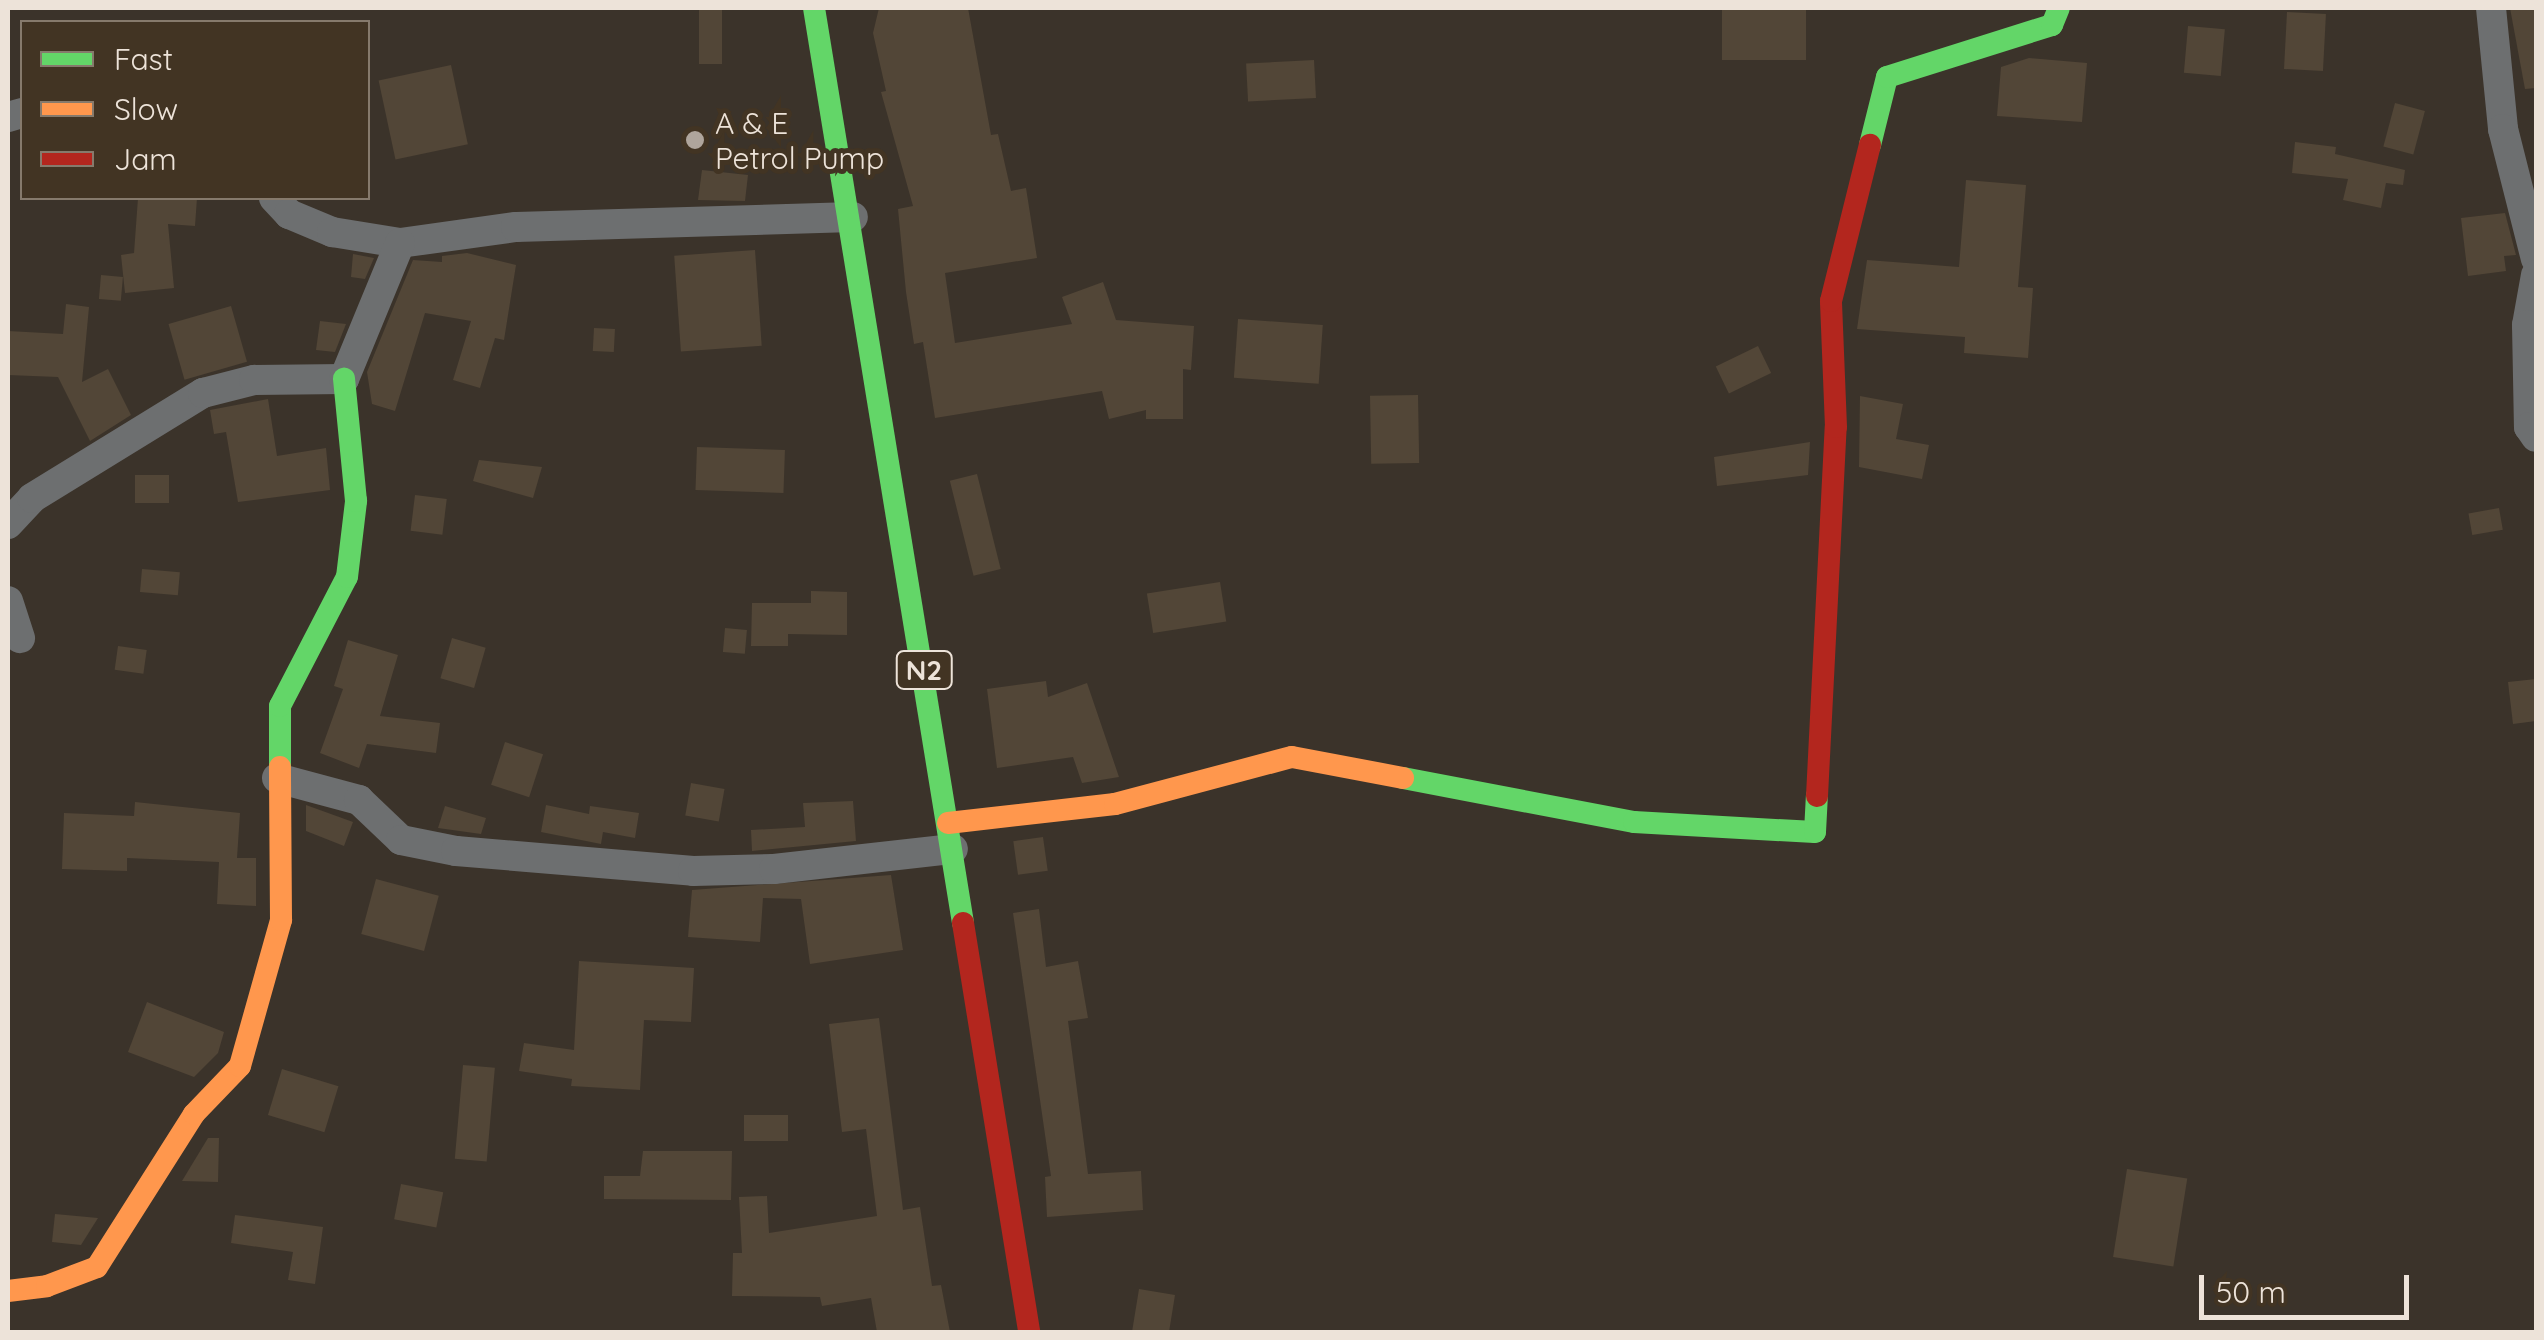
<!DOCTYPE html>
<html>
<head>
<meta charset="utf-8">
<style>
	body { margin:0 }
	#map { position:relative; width:2544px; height:1340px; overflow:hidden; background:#3b332a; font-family:Quicksand,sans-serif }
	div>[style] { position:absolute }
	.building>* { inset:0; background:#524637; transform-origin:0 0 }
	.street>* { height:30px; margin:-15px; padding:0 15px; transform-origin:15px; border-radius:15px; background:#6d6f70 }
	.fast>* { height:22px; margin:-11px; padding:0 11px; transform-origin:11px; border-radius:11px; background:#63d668 }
	.slow>* { height:22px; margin:-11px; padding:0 11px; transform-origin:11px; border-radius:11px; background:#ff974d }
	.jam>* { height:22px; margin:-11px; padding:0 11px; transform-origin:11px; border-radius:11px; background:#b3261e }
	.dots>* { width:28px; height:28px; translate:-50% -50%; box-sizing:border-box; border:5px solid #423423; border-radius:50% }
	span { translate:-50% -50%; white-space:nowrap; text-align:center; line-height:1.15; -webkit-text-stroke:10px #423423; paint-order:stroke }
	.shield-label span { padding:2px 8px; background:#423423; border:2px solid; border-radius:8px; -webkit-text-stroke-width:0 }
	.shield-label { font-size:28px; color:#ede3d9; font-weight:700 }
	.poi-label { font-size:30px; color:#ede3d9 }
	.left { translate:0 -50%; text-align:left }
	.frame { position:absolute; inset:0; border:10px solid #ede3d9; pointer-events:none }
	.legend { position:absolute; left:20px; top:20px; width:350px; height:180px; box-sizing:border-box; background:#423423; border:2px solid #867a6c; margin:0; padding:12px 18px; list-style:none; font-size:30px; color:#ede3d9 }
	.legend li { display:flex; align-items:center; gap:20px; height:50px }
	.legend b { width:50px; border:2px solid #867a6c }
	.scale { position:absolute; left:2199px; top:1275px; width:210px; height:45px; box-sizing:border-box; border:5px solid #ede3d9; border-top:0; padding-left:12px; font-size:30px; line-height:35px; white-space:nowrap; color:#ede3d9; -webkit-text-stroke:8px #423423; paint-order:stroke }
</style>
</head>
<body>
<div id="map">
	<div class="building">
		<i style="left:699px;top:8px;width:23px;height:56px"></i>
		<i style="clip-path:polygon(879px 8px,968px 8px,991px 135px,998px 134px,1011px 191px,1026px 188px,1037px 258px,945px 273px,955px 343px,1072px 324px,1062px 297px,1103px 282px,1116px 320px,1194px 326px,1191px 370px,1183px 369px,1183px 419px,1146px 419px,1146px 410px,1109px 419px,1102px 391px,935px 418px,923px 342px,914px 344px,906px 292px,898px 209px,913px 206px,881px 92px,886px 91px,873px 33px)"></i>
		<i style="left:1722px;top:8px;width:84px;height:52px"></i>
		<i style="clip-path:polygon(2510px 8px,2534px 8px,2536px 88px,2525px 89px)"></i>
		<i style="left:2287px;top:12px;width:39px;height:57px;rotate:3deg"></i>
		<i style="left:2188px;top:26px;width:37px;height:47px;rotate:5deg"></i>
		<i style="clip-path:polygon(2029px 58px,2087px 63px,2082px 122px,1997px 116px,2001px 67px)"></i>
		<i style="left:1314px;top:60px;width:38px;height:68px;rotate:87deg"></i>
		<i style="left:451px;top:65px;width:81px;height:74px;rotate:78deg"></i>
		<i style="left:2395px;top:103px;width:31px;height:45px;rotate:15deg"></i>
		<i style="clip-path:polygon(2295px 142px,2336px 147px,2335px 154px,2405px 170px,2403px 185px,2386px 183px,2381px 208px,2343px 200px,2348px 179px,2292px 173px)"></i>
		<i style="clip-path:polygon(702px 170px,748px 175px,745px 201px,698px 200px)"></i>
		<i style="clip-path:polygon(1966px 180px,2026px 185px,2018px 287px,2033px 288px,2028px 358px,1964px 353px,1965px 337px,1857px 329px,1867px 260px,1959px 267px)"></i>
		<i style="clip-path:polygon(138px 198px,197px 198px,195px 226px,168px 224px,174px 288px,125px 293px,121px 255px,134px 253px)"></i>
		<i style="clip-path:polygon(2505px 213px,2516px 255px,2504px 256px,2506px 271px,2468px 276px,2461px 218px)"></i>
		<i style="left:755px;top:250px;width:96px;height:81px;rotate:86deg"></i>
		<i style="clip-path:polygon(467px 253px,516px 265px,504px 340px,495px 338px,480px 388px,453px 380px,471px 321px,425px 313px,395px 411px,372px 404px,367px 372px,413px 260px,442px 262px,442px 256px)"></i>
		<i style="clip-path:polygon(353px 254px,374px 258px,365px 279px,351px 277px)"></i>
		<i style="left:101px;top:275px;width:22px;height:24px;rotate:5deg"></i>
		<i style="clip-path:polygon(66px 304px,89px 307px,82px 382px,108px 369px,131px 415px,90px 441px,58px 377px,8px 375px,8px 331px,63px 334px)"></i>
		<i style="left:231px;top:306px;width:58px;height:65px;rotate:74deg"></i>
		<i style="left:1238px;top:319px;width:85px;height:59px;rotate:4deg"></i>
		<i style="clip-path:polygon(320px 321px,346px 324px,335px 352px,316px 350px)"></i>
		<i style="left:594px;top:328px;width:21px;height:23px;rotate:3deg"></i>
		<i style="left:1758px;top:346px;width:30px;height:47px;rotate:64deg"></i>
		<i style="left:1418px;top:395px;width:68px;height:48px;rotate:89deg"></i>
		<i style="clip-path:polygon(1860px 396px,1903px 404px,1896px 439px,1929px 445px,1922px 479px,1859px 467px)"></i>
		<i style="clip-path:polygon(268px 399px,277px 456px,326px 448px,330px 490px,238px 502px,226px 432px,214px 434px,210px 410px)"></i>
		<i style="clip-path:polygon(1810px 442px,1808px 475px,1717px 486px,1714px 457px)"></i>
		<i style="left:697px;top:447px;width:88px;height:43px;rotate:2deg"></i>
		<i style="clip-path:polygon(479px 460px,542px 467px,533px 498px,473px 481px)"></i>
		<i style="left:977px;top:474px;width:98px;height:28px;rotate:76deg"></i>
		<i style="left:135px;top:475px;width:34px;height:28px"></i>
		<i style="left:415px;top:495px;width:32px;height:36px;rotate:7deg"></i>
		<i style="left:2499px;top:508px;width:22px;height:31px;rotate:80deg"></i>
		<i style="left:142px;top:569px;width:38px;height:23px;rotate:5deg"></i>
		<i style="left:1220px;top:582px;width:40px;height:74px;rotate:81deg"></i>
		<i style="clip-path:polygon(811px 591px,847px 592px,847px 635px,788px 634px,788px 646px,751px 646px,752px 603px,811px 603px)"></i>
		<i style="left:725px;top:628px;width:22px;height:24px;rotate:5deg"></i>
		<i style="left:452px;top:638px;width:35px;height:42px;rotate:16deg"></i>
		<i style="clip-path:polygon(348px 640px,398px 655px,380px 716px,440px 723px,436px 753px,367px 744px,359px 768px,320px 753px,343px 689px,334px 686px)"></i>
		<i style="left:118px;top:646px;width:29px;height:24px;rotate:8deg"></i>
		<i style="clip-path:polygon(2536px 679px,2536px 721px,2513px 724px,2508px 682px)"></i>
		<i style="clip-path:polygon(1046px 681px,1048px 697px,1087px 683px,1119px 777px,1082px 783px,1073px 757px,997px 768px,987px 689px)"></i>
		<i style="left:505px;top:742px;width:40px;height:45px;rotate:18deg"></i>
		<i style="left:691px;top:783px;width:34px;height:33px;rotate:10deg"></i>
		<i style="clip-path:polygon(853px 801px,856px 841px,752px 851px,751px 830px,805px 827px,803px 803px)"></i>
		<i style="clip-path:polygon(135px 802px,240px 813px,237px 858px,256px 858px,256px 906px,217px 904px,219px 862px,127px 858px,127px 871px,62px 869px,64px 813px,134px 816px)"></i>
		<i style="clip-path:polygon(306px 805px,353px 822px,344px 846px,306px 831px)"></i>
		<i style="clip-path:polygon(546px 805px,589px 814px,590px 806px,639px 813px,635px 838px,603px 832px,601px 844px,541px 832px)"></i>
		<i style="clip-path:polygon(445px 806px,486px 818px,481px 834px,438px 828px)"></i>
		<i style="left:1043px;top:837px;width:34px;height:30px;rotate:82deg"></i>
		<i style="clip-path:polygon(891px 875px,903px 950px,810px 964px,801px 899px,763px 898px,760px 942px,688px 937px,692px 890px)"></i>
		<i style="left:376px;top:879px;width:65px;height:57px;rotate:15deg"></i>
		<i style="clip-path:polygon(1039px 909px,1046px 967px,1078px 961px,1088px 1018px,1068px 1021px,1088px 1174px,1141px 1171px,1143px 1210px,1047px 1217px,1045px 1177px,1051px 1176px,1013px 913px)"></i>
		<i style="clip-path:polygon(579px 961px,694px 968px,691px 1022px,644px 1020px,640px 1090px,571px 1086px,572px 1079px,519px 1071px,524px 1043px,574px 1050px)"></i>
		<i style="clip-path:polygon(147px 1002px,224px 1032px,218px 1053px,194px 1077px,128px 1052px)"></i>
		<i style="clip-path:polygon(879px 1018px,903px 1210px,920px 1207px,932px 1286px,941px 1285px,950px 1332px,877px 1332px,871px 1298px,822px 1306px,820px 1297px,732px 1296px,733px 1253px,742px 1253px,739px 1197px,767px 1196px,769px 1233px,877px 1216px,866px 1129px,842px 1132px,829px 1024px)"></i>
		<i style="left:463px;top:1065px;width:32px;height:94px;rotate:5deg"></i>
		<i style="left:282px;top:1069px;width:59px;height:48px;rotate:17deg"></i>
		<i style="left:744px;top:1115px;width:44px;height:26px"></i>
		<i style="clip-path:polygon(208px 1138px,219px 1138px,218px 1182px,182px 1181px)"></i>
		<i style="clip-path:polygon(643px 1151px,732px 1151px,731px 1200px,604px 1199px,604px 1176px,640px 1176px)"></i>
		<i style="left:2127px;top:1169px;width:61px;height:89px;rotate:9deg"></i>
		<i style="left:401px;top:1184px;width:43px;height:36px;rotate:11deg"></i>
		<i style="clip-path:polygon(55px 1214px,98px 1218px,81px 1245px,52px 1242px)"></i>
		<i style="clip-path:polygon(235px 1215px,323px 1227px,315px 1284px,288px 1280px,293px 1252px,231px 1243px)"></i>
		<i style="clip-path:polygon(1139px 1289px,1175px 1295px,1169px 1332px,1132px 1332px)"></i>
	</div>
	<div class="street">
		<i style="left:2491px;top:8px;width:122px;rotate:84.3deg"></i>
		<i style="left:2503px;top:129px;width:134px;rotate:75.8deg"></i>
		<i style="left:8px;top:117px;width:15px;rotate:-16deg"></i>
		<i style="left:274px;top:198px;width:22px;rotate:47deg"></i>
		<i style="left:289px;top:214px;width:47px;rotate:22.7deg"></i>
		<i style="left:332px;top:232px;width:69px;rotate:9.2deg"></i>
		<i style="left:400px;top:243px;width:117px;rotate:-7.9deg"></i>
		<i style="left:516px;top:227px;width:337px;rotate:-1.7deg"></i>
		<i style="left:2536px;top:275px;width:51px;rotate:100.2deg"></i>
		<i style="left:2527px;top:325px;width:102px;rotate:88.9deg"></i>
		<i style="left:2529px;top:427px;width:12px;rotate:55deg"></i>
		<i style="left:8px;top:524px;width:35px;rotate:-47deg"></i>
		<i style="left:32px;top:498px;width:201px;rotate:-31.6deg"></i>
		<i style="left:203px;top:393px;width:53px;rotate:-14.3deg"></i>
		<i style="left:254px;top:380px;width:90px;rotate:-0.6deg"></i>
		<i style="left:344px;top:379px;width:147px;rotate:-67.6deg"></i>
		<i style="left:8px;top:601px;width:39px;rotate:72deg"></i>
		<i style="left:277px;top:778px;width:85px;rotate:15deg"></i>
		<i style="left:359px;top:800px;width:58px;rotate:43.6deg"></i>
		<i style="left:401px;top:840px;width:56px;rotate:11.3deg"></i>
		<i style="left:456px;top:851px;width:238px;rotate:4.8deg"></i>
		<i style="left:693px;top:871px;width:81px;rotate:-1.4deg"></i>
		<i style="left:774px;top:869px;width:180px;rotate:-6.4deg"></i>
	</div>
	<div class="fast">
		<i style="left:814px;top:8px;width:927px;rotate:80.75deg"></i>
		<i style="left:1870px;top:145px;width:70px;rotate:-76deg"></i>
		<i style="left:1887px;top:77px;width:173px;rotate:-17.5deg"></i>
		<i style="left:2052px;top:25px;width:18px;rotate:-68deg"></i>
		<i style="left:280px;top:767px;width:61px;rotate:-90deg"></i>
		<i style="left:280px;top:706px;width:145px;rotate:-62.6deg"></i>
		<i style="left:347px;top:577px;width:77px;rotate:-83.2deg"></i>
		<i style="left:356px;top:501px;width:123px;rotate:-95.6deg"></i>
		<i style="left:1403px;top:778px;width:235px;rotate:10.8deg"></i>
		<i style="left:1634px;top:822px;width:181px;rotate:3.2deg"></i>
		<i style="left:1815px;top:832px;width:36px;rotate:-87deg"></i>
	</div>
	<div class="slow">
		<i style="left:948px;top:823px;width:168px;rotate:-6.5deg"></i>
		<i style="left:1115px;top:804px;width:183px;rotate:-14.9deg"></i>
		<i style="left:1292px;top:757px;width:113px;rotate:10.7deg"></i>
		<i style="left:8px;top:1291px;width:39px;rotate:-7deg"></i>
		<i style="left:47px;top:1286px;width:53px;rotate:-20.8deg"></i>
		<i style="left:97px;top:1267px;width:181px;rotate:-57.6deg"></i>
		<i style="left:194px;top:1114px;width:66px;rotate:-46.2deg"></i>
		<i style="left:240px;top:1066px;width:152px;rotate:-74.3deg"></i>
		<i style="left:281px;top:920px;width:153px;rotate:-90.4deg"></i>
	</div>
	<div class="jam">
		<i style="left:1817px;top:796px;width:369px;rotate:-87.1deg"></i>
		<i style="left:1836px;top:427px;width:126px;rotate:-92.3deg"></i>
		<i style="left:1831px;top:301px;width:161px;rotate:-76deg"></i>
		<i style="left:963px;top:923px;width:414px;rotate:80.8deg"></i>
	</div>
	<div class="dots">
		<i style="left:695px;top:140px;background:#afa59c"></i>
	</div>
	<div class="shield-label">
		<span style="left:924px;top:670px">N2</span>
	</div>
	<div class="poi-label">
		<span class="left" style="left:715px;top:140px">A &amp; E<br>Petrol Pump</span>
	</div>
	<div class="frame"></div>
	<ul class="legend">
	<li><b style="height:12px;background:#63d668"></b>Fast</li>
	<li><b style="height:12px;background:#ff974d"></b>Slow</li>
	<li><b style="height:12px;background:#b3261e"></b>Jam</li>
	</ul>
	<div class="scale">50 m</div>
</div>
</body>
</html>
